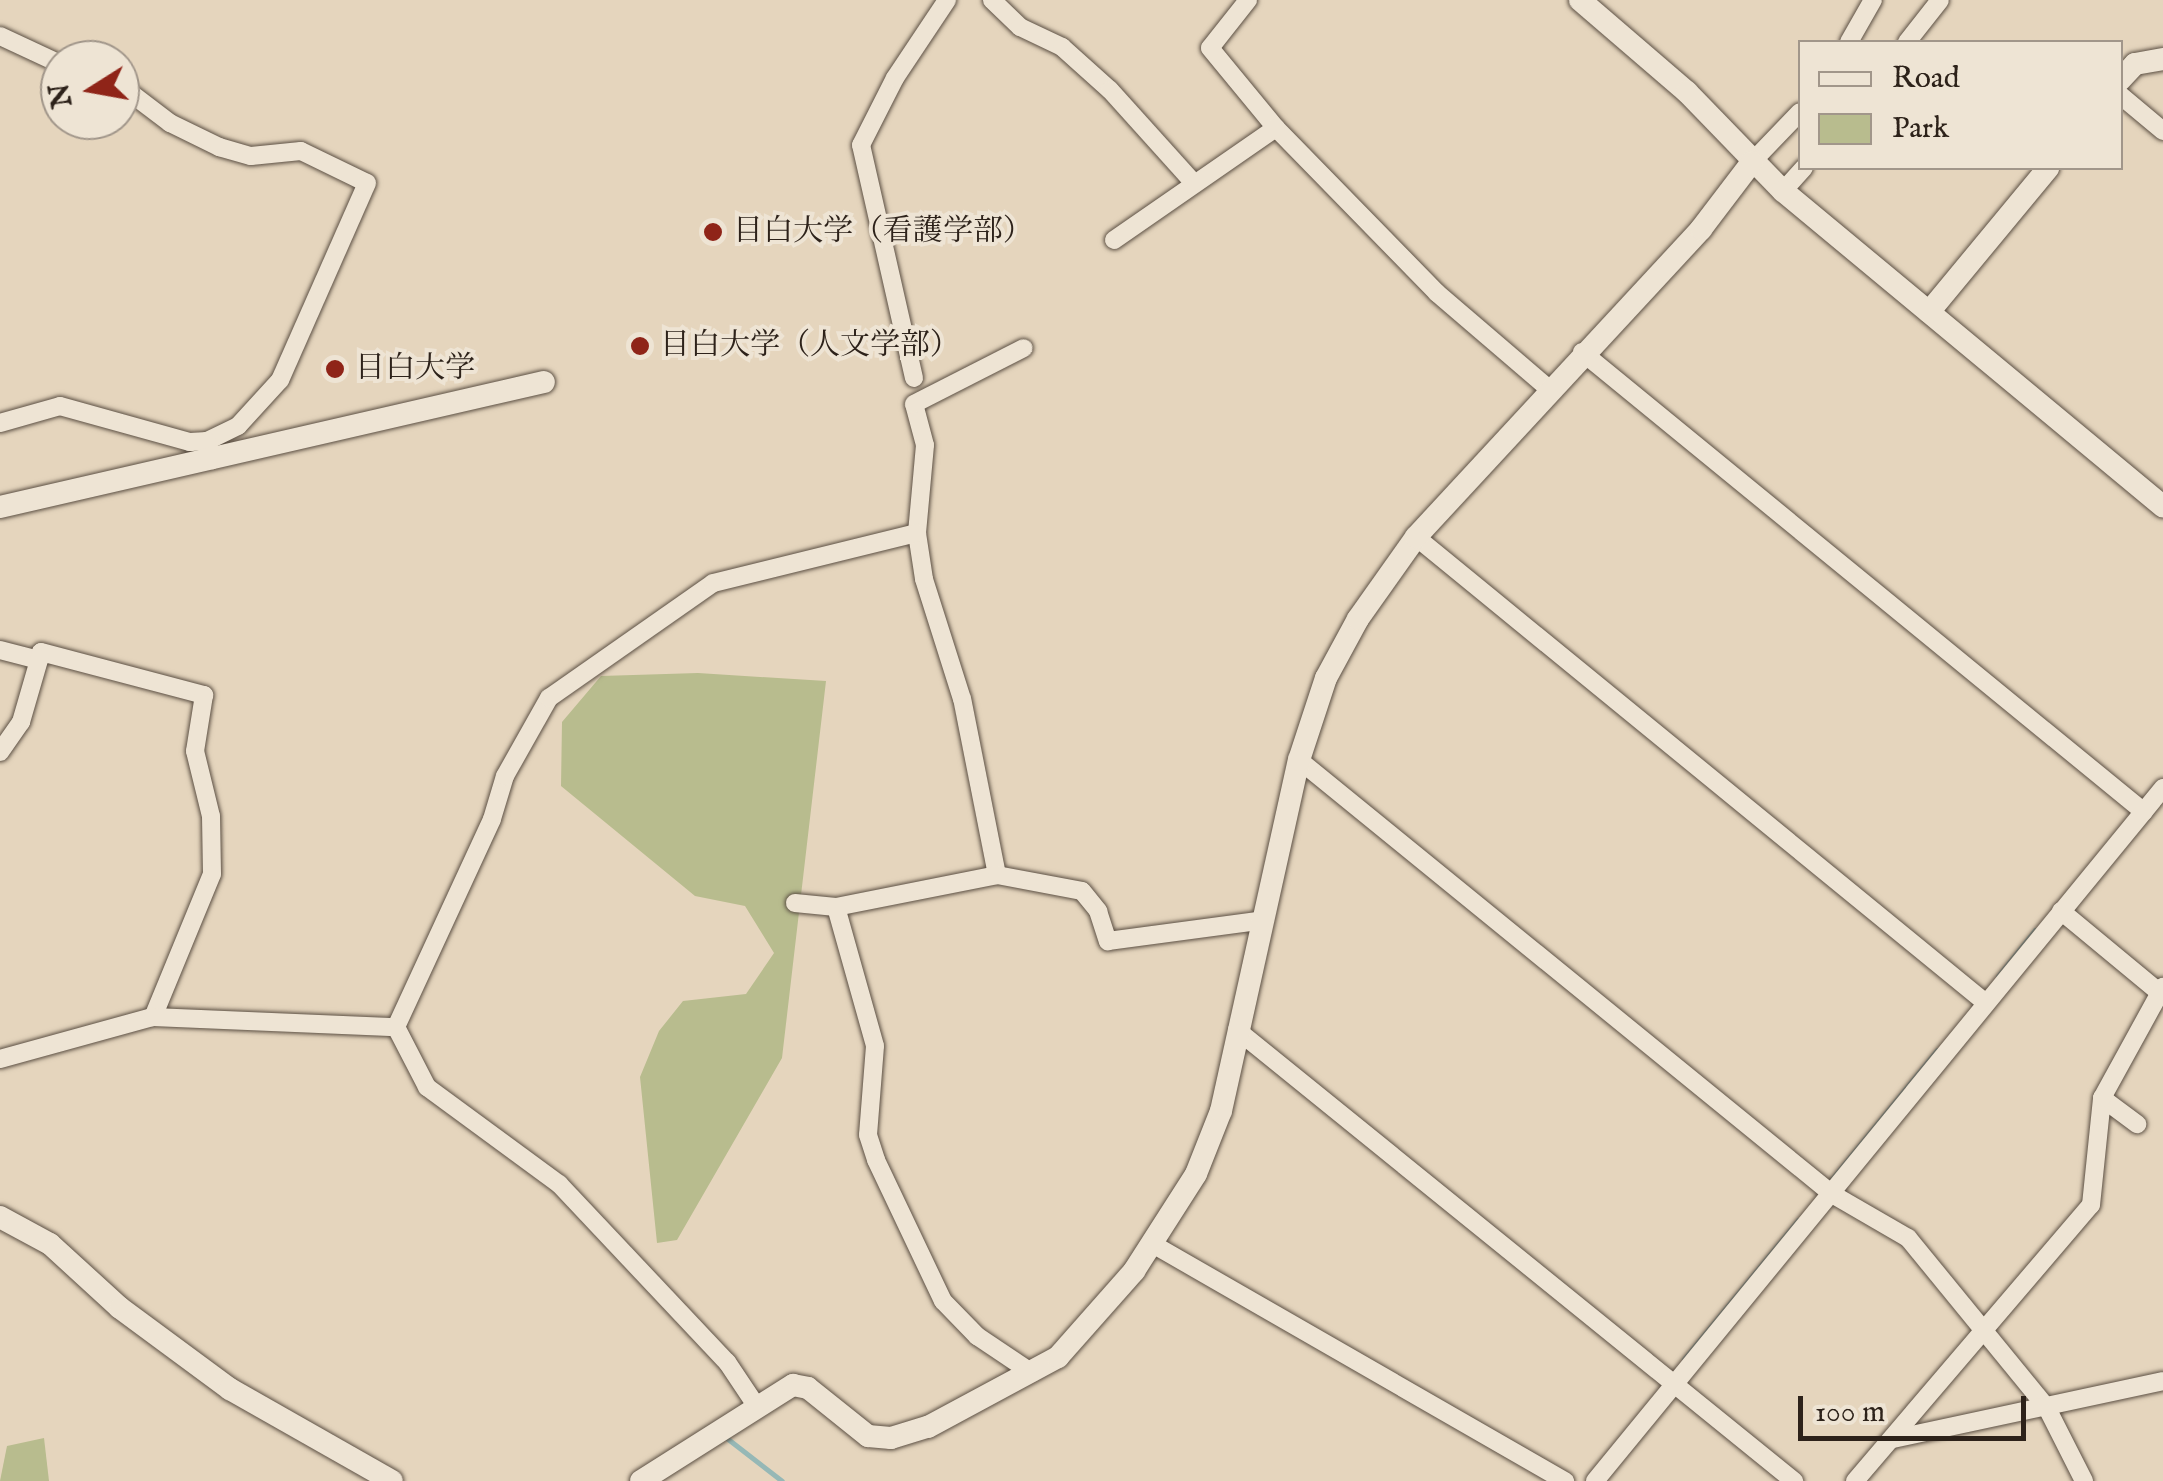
<!DOCTYPE html>
<html>
<head>
<meta charset="utf-8">
<style>
	body { margin:0 }
	#map { position:relative; width:2163px; height:1481px; overflow:hidden; background:#e5d5bd; font-family:"IM FELL English","Noto Serif JP",serif }
	div>[style] { position:absolute }
	.green>* { inset:0; background:#b8bc8e }
	.stream>* { height:5px; margin:-2.5px; padding:0 2.5px; transform-origin:2.5px; border-radius:2.5px; background:#96b8b6 }
	.roads { filter:drop-shadow(0 0 2px #5b4f43) drop-shadow(0 0 2px #5b4f43) }
	.street>* { height:18px; margin:-9px; padding:0 9px; transform-origin:9px; border-radius:9px; background:#eee4d4 }
	.secondary>* { height:22px; margin:-11px; padding:0 11px; transform-origin:11px; border-radius:11px; background:#eee4d4 }
	.dots>* { width:28px; height:28px; translate:-50% -50%; box-sizing:border-box; border:5px solid #eee4d4; border-radius:50% }
	span { translate:-50% -50%; white-space:nowrap; text-align:center; line-height:1.15; -webkit-text-stroke:8px #eee4d4; paint-order:stroke }
	.poi-label { font-size:30px; color:#2d221a }
	.left { translate:0 -50%; text-align:left }
	.legend { position:absolute; left:1798px; top:40px; width:325px; height:130px; box-sizing:border-box; background:#eee4d4; border:2px solid #a1968a; margin:0; padding:12px 18px; list-style:none; font-size:30px; color:#2d221a }
	.legend li { display:flex; align-items:center; gap:20px; height:50px }
	.legend b { width:50px; border:2px solid #a1968a }
	.north { position:absolute; left:40px; top:40px; width:100px; height:100px; box-sizing:border-box; background:#eee4d4; border:2px solid #a1968a; border-radius:50%; rotate:259deg; font-size:28px; font-weight:700; line-height:40px; text-align:center; color:#2d221a }
	.north::after { content:''; display:block; margin:auto; width:35px; height:45px; background:#8f2418; clip-path:polygon(50% 0,100% 100%,50% 72%,0 100%) }
	.scale { position:absolute; left:1798px; top:1396px; width:228px; height:45px; box-sizing:border-box; border:5px solid #2d221a; border-top:0; padding-left:12px; font-size:30px; line-height:35px; white-space:nowrap; color:#2d221a; -webkit-text-stroke:8px #eee4d4; paint-order:stroke }
</style>
</head>
<body>
<div id="map">
	<div class="green">
		<i style="clip-path:polygon(698px 673px,826px 681px,782px 1058px,677px 1240px,657px 1243px,640px 1077px,659px 1031px,683px 1001px,746px 994px,774px 953px,745px 906px,695px 896px,561px 786px,562px 722px,601px 676px)"></i>
		<i style="clip-path:polygon(44px 1438px,49px 1481px,0 1481px,7px 1446px)"></i>
	</div>
	<div class="stream">
		<i style="left:1998px;top:976px;width:59px;rotate:-51.2deg"></i>
		<i style="left:1827px;top:1185px;width:174px;rotate:-50.8deg"></i>
		<i style="left:1684px;top:1359px;width:180px;rotate:-50.6deg"></i>
		<i style="left:724px;top:1436px;width:73px;rotate:37.8deg"></i>
	</div>
	<div class="roads">
		<div class="street">
			<i style="left:992px;top:0;width:39px;rotate:44deg"></i>
			<i style="left:1020px;top:27px;width:47px;rotate:25.5deg"></i>
			<i style="left:1062px;top:47px;width:64px;rotate:41.9deg"></i>
			<i style="left:1110px;top:90px;width:122px;rotate:48deg"></i>
			<i style="left:1248px;top:0;width:61px;rotate:128.4deg"></i>
			<i style="left:1210px;top:48px;width:104px;rotate:50.5deg"></i>
			<i style="left:1276px;top:128px;width:231px;rotate:45.7deg"></i>
			<i style="left:1437px;top:293px;width:148px;rotate:40.6deg"></i>
			<i style="left:0;top:36px;width:66px;rotate:25deg"></i>
			<i style="left:1849px;top:42px;width:48px;rotate:-60.3deg"></i>
			<i style="left:1907px;top:42px;width:53px;rotate:-51.8deg"></i>
			<i style="left:120px;top:85px;width:63px;rotate:37.2deg"></i>
			<i style="left:170px;top:123px;width:55px;rotate:26.1deg"></i>
			<i style="left:219px;top:147px;width:33px;rotate:16deg"></i>
			<i style="left:251px;top:156px;width:50px;rotate:-5.7deg"></i>
			<i style="left:301px;top:151px;width:73px;rotate:25.9deg"></i>
			<i style="left:367px;top:183px;width:215px;rotate:113.8deg"></i>
			<i style="left:280px;top:380px;width:62px;rotate:132.4deg"></i>
			<i style="left:238px;top:426px;width:34px;rotate:154deg"></i>
			<i style="left:207px;top:441px;width:20px;rotate:75deg"></i>
			<i style="left:2120px;top:95px;width:56px;rotate:39.9deg"></i>
			<i style="left:1752px;top:162px;width:69px;rotate:-46.2deg"></i>
			<i style="left:1783px;top:191px;width:31px;rotate:-48deg"></i>
			<i style="left:1114px;top:240px;width:197px;rotate:-34.7deg"></i>
			<i style="left:1582px;top:352px;width:726px;rotate:39.3deg"></i>
			<i style="left:914px;top:378px;width:239px;rotate:-102.8deg"></i>
			<i style="left:861px;top:145px;width:75px;rotate:-63.1deg"></i>
			<i style="left:895px;top:78px;width:94px;rotate:-56.3deg"></i>
			<i style="left:0;top:423px;width:62px;rotate:-15.8deg"></i>
			<i style="left:60px;top:406px;width:135px;rotate:15.5deg"></i>
			<i style="left:190px;top:442px;width:17px;rotate:-3deg"></i>
			<i style="left:1416px;top:537px;width:736px;rotate:39.27deg"></i>
			<i style="left:0;top:650px;width:40px;rotate:14.4deg"></i>
			<i style="left:39px;top:660px;width:8px;rotate:-76deg"></i>
			<i style="left:41px;top:652px;width:169px;rotate:14.8deg"></i>
			<i style="left:204px;top:695px;width:57px;rotate:99.1deg"></i>
			<i style="left:195px;top:751px;width:67px;rotate:76.2deg"></i>
			<i style="left:211px;top:816px;width:58px;rotate:89deg"></i>
			<i style="left:212px;top:874px;width:155px;rotate:112.4deg"></i>
			<i style="left:0;top:752px;width:37px;rotate:-55deg"></i>
			<i style="left:21px;top:722px;width:65px;rotate:-73.8deg"></i>
			<i style="left:1299px;top:760px;width:687px;rotate:39.15deg"></i>
			<i style="left:1832px;top:1194px;width:88px;rotate:30.1deg"></i>
			<i style="left:1908px;top:1238px;width:220px;rotate:50.7deg"></i>
			<i style="left:2047px;top:1408px;width:82px;rotate:63.1deg"></i>
			<i style="left:997px;top:875px;width:179px;rotate:-101.2deg"></i>
			<i style="left:962px;top:699px;width:126px;rotate:-107.6deg"></i>
			<i style="left:924px;top:579px;width:47px;rotate:-98.7deg"></i>
			<i style="left:917px;top:533px;width:88px;rotate:-84.8deg"></i>
			<i style="left:925px;top:445px;width:42px;rotate:-105deg"></i>
			<i style="left:914px;top:404px;width:123px;rotate:-27deg"></i>
			<i style="left:795px;top:903px;width:41px;rotate:5.6deg"></i>
			<i style="left:836px;top:907px;width:164px;rotate:-11.2deg"></i>
			<i style="left:997px;top:875px;width:86px;rotate:10.7deg"></i>
			<i style="left:1082px;top:891px;width:26px;rotate:51deg"></i>
			<i style="left:1098px;top:911px;width:32px;rotate:72deg"></i>
			<i style="left:1108px;top:941px;width:151px;rotate:-7.6deg"></i>
			<i style="left:836px;top:907px;width:144px;rotate:74.3deg"></i>
			<i style="left:875px;top:1046px;width:89px;rotate:94.5deg"></i>
			<i style="left:868px;top:1135px;width:26px;rotate:72deg"></i>
			<i style="left:876px;top:1160px;width:156px;rotate:64.6deg"></i>
			<i style="left:943px;top:1301px;width:49px;rotate:45.8deg"></i>
			<i style="left:977px;top:1336px;width:66px;rotate:33.9deg"></i>
			<i style="left:2061px;top:911px;width:127px;rotate:39.6deg"></i>
			<i style="left:396px;top:1027px;width:229px;rotate:-65.2deg"></i>
			<i style="left:492px;top:819px;width:45px;rotate:-73.2deg"></i>
			<i style="left:505px;top:776px;width:90px;rotate:-60.6deg"></i>
			<i style="left:549px;top:698px;width:200px;rotate:-35deg"></i>
			<i style="left:713px;top:583px;width:210px;rotate:-13.8deg"></i>
			<i style="left:396px;top:1027px;width:68px;rotate:62.7deg"></i>
			<i style="left:427px;top:1087px;width:164px;rotate:36.3deg"></i>
			<i style="left:559px;top:1184px;width:245px;rotate:46.7deg"></i>
			<i style="left:727px;top:1362px;width:50px;rotate:56.3deg"></i>
			<i style="left:1237px;top:1030px;width:717px;rotate:39deg"></i>
			<i style="left:0;top:1059px;width:159px;rotate:-15.4deg"></i>
			<i style="left:153px;top:1017px;width:243px;rotate:2.4deg"></i>
			<i style="left:2102px;top:1098px;width:44px;rotate:36.6deg"></i>
			<i style="left:1156px;top:1246px;width:472px;rotate:29.9deg"></i>
			<i style="left:1893px;top:1439px;width:276px;rotate:-12.1deg"></i>
			<i style="left:1595px;top:1481px;width:896px;rotate:-50.66deg"></i>
			<i style="left:1855px;top:1481px;width:363px;rotate:-49.5deg"></i>
			<i style="left:2091px;top:1205px;width:108px;rotate:-84.1deg"></i>
			<i style="left:2102px;top:1098px;width:127px;rotate:-61.2deg"></i>
		</div>
		<div class="secondary">
			<i style="left:1580px;top:0;width:141px;rotate:40.7deg"></i>
			<i style="left:1687px;top:92px;width:138px;rotate:45.9deg"></i>
			<i style="left:1783px;top:191px;width:494px;rotate:39.7deg"></i>
			<i style="left:2120px;top:80px;width:22px;rotate:-47deg"></i>
			<i style="left:2135px;top:64px;width:28px;rotate:-10deg"></i>
			<i style="left:1929px;top:312px;width:187px;rotate:-50.4deg"></i>
			<i style="left:0;top:507px;width:558px;rotate:-12.94deg"></i>
			<i style="left:0;top:1217px;width:57px;rotate:28.4deg"></i>
			<i style="left:50px;top:1244px;width:95px;rotate:42.4deg"></i>
			<i style="left:120px;top:1308px;width:137px;rotate:36.4deg"></i>
			<i style="left:230px;top:1389px;width:186px;rotate:29.6deg"></i>
			<i style="left:641px;top:1481px;width:180px;rotate:-32.3deg"></i>
			<i style="left:793px;top:1385px;width:15px;rotate:11deg"></i>
			<i style="left:808px;top:1388px;width:77px;rotate:38.7deg"></i>
			<i style="left:868px;top:1436px;width:23px;rotate:5deg"></i>
			<i style="left:891px;top:1438px;width:39px;rotate:-17deg"></i>
			<i style="left:928px;top:1427px;width:148px;rotate:-28.3deg"></i>
			<i style="left:1058px;top:1357px;width:115px;rotate:-48.5deg"></i>
			<i style="left:1134px;top:1271px;width:115px;rotate:-57.4deg"></i>
			<i style="left:1196px;top:1174px;width:68px;rotate:-68.4deg"></i>
			<i style="left:1221px;top:1111px;width:360px;rotate:-77.5deg"></i>
			<i style="left:1299px;top:760px;width:86px;rotate:-71.8deg"></i>
			<i style="left:1326px;top:678px;width:67px;rotate:-61.5deg"></i>
			<i style="left:1358px;top:619px;width:100px;rotate:-54.7deg"></i>
			<i style="left:1416px;top:537px;width:420px;rotate:-47.2deg"></i>
			<i style="left:1701px;top:229px;width:84px;rotate:-52.7deg"></i>
		</div>
	</div>
	<div class="dots">
		<i style="left:713px;top:232px;background:#8f2418"></i>
		<i style="left:640px;top:346px;background:#8f2418"></i>
		<i style="left:335px;top:369px;background:#8f2418"></i>
	</div>
	<div class="poi-label">
		<span class="left" style="left:733px;top:232px">目白大学（看護学部）</span>
		<span class="left" style="left:660px;top:346px">目白大学（人文学部）</span>
		<span class="left" style="left:355px;top:369px">目白大学</span>
	</div>
	<ul class="legend">
	<li><b style="height:12px;background:#eee4d4"></b>Road</li>
	<li><b style="height:28px;background:#b8bc8e"></b>Park</li>
	</ul>
	<div class="north">N</div>
	<div class="scale">100 m</div>
</div>
</body>
</html>
